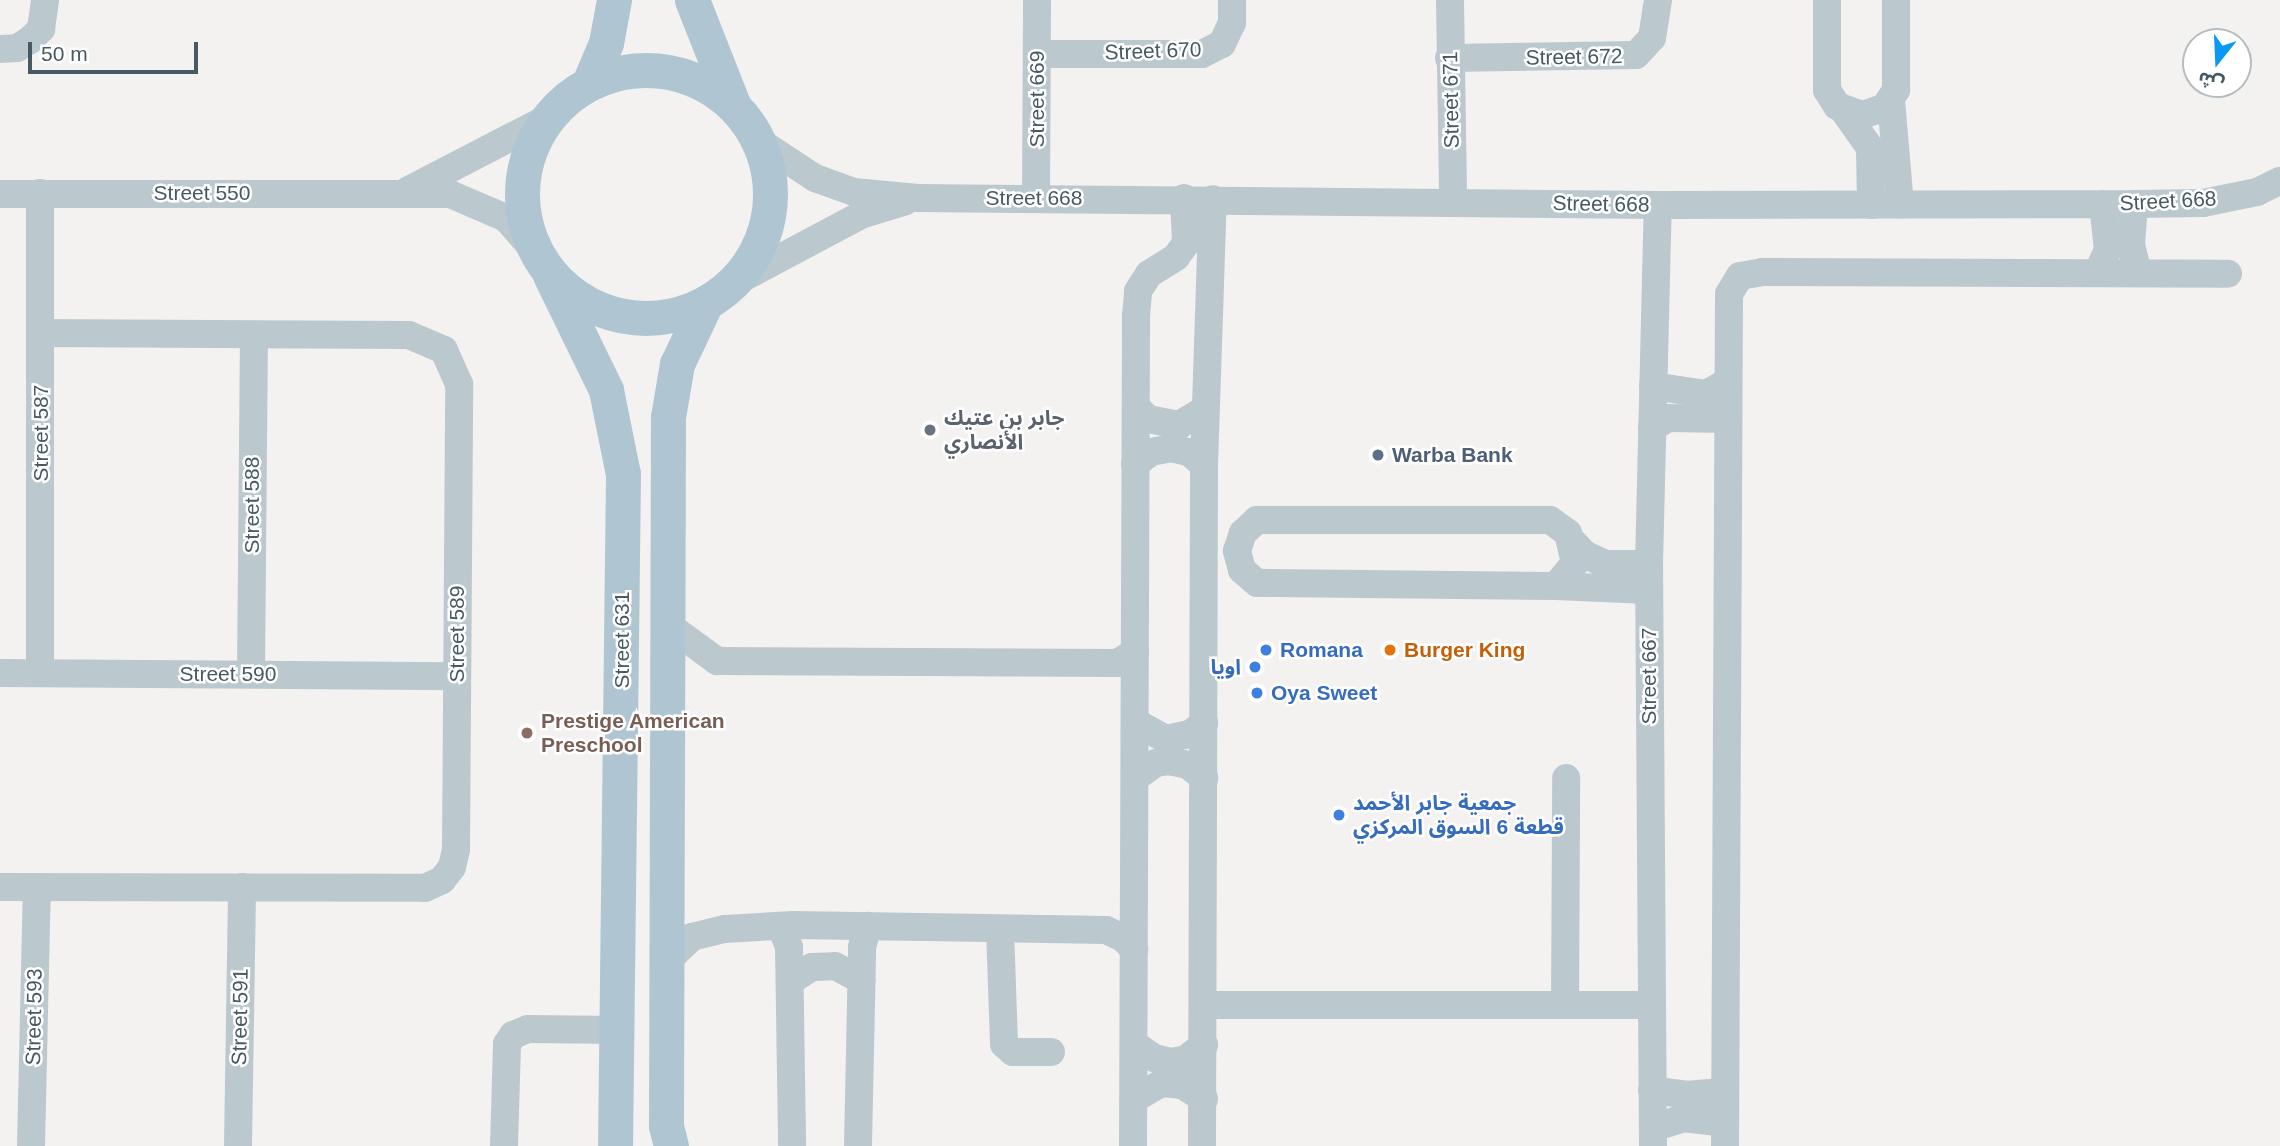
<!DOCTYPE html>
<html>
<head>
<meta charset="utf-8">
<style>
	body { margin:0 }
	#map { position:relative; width:2280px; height:1146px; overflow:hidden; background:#f4f1f1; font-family:Helvetica,"Noto Sans Arabic",sans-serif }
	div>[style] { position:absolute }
	.minor>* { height:28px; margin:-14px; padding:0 14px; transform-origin:14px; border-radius:14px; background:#bbc9cf }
	.major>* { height:35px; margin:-17.5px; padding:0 17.5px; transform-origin:17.5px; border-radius:17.5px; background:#afc6d2 }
	.major>.ring { margin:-17.5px; padding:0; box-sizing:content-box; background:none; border:35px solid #afc6d2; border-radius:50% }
	.dots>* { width:19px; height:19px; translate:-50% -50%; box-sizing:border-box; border:4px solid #fff; border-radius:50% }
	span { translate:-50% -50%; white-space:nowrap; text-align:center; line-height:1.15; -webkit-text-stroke:5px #fff; paint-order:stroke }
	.street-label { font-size:21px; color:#475961 }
	.worship-label { font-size:21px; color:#5b616d; font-weight:700 }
	.left { translate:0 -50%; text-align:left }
	.service-label { font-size:21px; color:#4e5e75; font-weight:700 }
	.shop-label { font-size:21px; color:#366cbe; font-weight:700 }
	.right { translate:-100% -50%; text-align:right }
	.food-label { font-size:21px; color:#c56008; font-weight:700 }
	.education-label { font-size:21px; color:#785e54; font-weight:700 }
	.north { position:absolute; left:2182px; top:28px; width:70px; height:70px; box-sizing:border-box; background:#fff; border:2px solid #b5bdc0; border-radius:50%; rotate:198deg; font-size:19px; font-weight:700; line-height:28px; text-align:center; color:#475961 }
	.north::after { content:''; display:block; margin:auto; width:24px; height:32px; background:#0a98f5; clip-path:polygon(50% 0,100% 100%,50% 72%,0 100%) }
	.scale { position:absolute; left:28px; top:42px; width:170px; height:32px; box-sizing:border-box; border:4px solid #475961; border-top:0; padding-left:9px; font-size:21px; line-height:24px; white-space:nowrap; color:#475961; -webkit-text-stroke:5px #fff; paint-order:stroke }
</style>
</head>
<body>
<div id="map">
	<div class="minor">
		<i style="left:1450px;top:0;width:201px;rotate:89.1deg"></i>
		<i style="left:1827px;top:0;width:90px;rotate:90deg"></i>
		<i style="left:1827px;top:90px;width:19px;rotate:58deg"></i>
		<i style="left:1837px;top:106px;width:27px;rotate:20deg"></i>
		<i style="left:1862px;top:115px;width:23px;rotate:-18deg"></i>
		<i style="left:1884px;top:108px;width:22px;rotate:-56deg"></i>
		<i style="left:1896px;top:90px;width:90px;rotate:-90deg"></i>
		<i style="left:0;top:49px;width:17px;rotate:-3deg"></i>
		<i style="left:17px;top:48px;width:15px;rotate:-32deg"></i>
		<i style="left:30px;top:40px;width:16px;rotate:-45deg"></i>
		<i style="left:41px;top:29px;width:29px;rotate:-82deg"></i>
		<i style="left:1037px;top:54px;width:165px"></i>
		<i style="left:1202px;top:54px;width:22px;rotate:-27deg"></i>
		<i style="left:1222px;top:44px;width:23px;rotate:-65deg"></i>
		<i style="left:1232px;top:23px;width:23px;rotate:-90deg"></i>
		<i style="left:1449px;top:58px;width:187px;rotate:-0.9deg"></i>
		<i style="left:1636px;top:55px;width:23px;rotate:-47deg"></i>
		<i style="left:1652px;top:38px;width:38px;rotate:-81deg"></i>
		<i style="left:1891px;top:100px;width:105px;rotate:85.1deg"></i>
		<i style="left:1844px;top:111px;width:45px;rotate:54.9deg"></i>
		<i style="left:1870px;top:148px;width:57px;rotate:89deg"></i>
		<i style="left:760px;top:142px;width:66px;rotate:33.2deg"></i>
		<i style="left:815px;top:178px;width:41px;rotate:19.7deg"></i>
		<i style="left:854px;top:192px;width:64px;rotate:5.4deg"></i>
		<i style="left:918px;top:198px;width:740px;rotate:0.54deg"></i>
		<i style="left:1658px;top:205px;width:476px;rotate:-0.1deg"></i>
		<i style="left:2134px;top:204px;width:69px;rotate:-0.8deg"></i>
		<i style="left:2203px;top:203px;width:55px;rotate:-11.5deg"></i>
		<i style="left:2257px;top:192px;width:25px;rotate:-26deg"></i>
		<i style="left:407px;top:191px;width:154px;rotate:-27.4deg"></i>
		<i style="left:40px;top:193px;width:480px;rotate:90deg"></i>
		<i style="left:0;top:194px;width:450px"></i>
		<i style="left:450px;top:194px;width:61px;rotate:23.2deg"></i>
		<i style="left:506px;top:218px;width:43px;rotate:48.8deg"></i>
		<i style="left:1036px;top:197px;width:197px;rotate:-89.7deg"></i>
		<i style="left:2134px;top:204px;width:41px;rotate:94.2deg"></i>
		<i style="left:2131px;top:245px;width:29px;rotate:76deg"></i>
		<i style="left:2098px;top:272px;width:24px;rotate:-66deg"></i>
		<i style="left:2108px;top:250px;width:46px;rotate:-96.2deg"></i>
		<i style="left:735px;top:282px;width:143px;rotate:-28deg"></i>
		<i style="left:861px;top:215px;width:47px;rotate:-17.3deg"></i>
		<i style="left:1653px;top:386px;width:54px;rotate:8.6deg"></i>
		<i style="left:1706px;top:394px;width:24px;rotate:-30deg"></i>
		<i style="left:1136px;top:407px;width:17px;rotate:45deg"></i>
		<i style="left:1148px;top:419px;width:32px;rotate:11deg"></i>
		<i style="left:1179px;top:425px;width:31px;rotate:-31deg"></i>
		<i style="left:1652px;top:428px;width:19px;rotate:-32deg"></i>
		<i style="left:1668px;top:418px;width:58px;rotate:1deg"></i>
		<i style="left:1135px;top:464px;width:20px;rotate:-37deg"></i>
		<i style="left:1151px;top:452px;width:20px;rotate:-11deg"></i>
		<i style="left:1171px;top:448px;width:18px;rotate:13deg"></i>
		<i style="left:1189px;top:452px;width:20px;rotate:41deg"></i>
		<i style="left:1257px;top:520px;width:293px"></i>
		<i style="left:1550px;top:520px;width:22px;rotate:36deg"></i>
		<i style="left:1568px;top:533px;width:31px;rotate:77deg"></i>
		<i style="left:1575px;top:563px;width:30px;rotate:130deg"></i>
		<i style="left:1556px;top:586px;width:299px;rotate:-179.4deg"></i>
		<i style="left:1257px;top:583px;width:20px;rotate:-139deg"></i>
		<i style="left:1242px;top:570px;width:20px;rotate:-105deg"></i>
		<i style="left:1237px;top:551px;width:19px;rotate:-72deg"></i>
		<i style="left:1243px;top:533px;width:19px;rotate:-43deg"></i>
		<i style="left:1573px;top:542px;width:16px;rotate:47deg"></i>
		<i style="left:1584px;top:554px;width:23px;rotate:25deg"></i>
		<i style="left:1605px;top:564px;width:44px"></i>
		<i style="left:1556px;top:586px;width:93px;rotate:2.5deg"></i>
		<i style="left:668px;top:625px;width:61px;rotate:36.3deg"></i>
		<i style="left:717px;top:661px;width:400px;rotate:0.3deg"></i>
		<i style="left:1117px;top:663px;width:21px;rotate:-31deg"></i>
		<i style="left:0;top:673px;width:457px;rotate:0.4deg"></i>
		<i style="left:251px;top:674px;width:338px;rotate:-89.5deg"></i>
		<i style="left:1135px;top:722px;width:35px;rotate:29deg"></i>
		<i style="left:1166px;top:739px;width:25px;rotate:-12deg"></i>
		<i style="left:1190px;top:734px;width:18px;rotate:-38deg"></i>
		<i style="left:1135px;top:778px;width:26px;rotate:-36deg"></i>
		<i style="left:1156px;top:763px;width:12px;rotate:-9deg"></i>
		<i style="left:1168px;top:761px;width:20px;rotate:11deg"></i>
		<i style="left:1188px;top:765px;width:21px;rotate:39deg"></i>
		<i style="left:0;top:887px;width:425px;rotate:0.1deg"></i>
		<i style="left:425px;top:888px;width:19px;rotate:-25deg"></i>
		<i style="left:442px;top:880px;width:16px;rotate:-52deg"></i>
		<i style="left:452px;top:867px;width:17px;rotate:-77deg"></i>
		<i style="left:456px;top:850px;width:466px;rotate:-89.6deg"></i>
		<i style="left:459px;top:384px;width:37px;rotate:-114deg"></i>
		<i style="left:444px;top:350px;width:38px;rotate:-157deg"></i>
		<i style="left:409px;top:335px;width:368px;rotate:-179.7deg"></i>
		<i style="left:781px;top:926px;width:22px;rotate:69deg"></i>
		<i style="left:789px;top:947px;width:199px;rotate:89.1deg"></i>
		<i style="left:1000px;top:929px;width:115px;rotate:88deg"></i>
		<i style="left:1004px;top:1044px;width:12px;rotate:42deg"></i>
		<i style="left:1013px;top:1052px;width:38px"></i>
		<i style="left:667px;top:961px;width:35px;rotate:-44deg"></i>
		<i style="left:692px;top:937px;width:34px;rotate:-14deg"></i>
		<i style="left:725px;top:929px;width:68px;rotate:-3.4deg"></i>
		<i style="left:793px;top:925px;width:313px;rotate:0.9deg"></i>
		<i style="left:1106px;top:930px;width:19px;rotate:25deg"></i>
		<i style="left:1123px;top:938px;width:16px;rotate:45deg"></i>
		<i style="left:790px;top:981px;width:26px;rotate:-32deg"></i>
		<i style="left:812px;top:967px;width:23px;rotate:-2deg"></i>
		<i style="left:835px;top:966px;width:30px;rotate:28deg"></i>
		<i style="left:1204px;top:1005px;width:447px"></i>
		<i style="left:1565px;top:1005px;width:227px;rotate:-89.7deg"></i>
		<i style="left:1134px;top:1044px;width:24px;rotate:35deg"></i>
		<i style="left:1154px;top:1058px;width:17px;rotate:13deg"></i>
		<i style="left:1171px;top:1062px;width:15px;rotate:-11deg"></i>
		<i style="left:1186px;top:1059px;width:23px;rotate:-38deg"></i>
		<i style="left:1652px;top:1090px;width:34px;rotate:8deg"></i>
		<i style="left:1686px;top:1095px;width:38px;rotate:-5deg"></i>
		<i style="left:1134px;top:1099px;width:32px;rotate:-30deg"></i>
		<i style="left:1162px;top:1083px;width:20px;rotate:6deg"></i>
		<i style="left:1182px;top:1085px;width:26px;rotate:32deg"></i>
		<i style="left:1653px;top:1128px;width:32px;rotate:-18deg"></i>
		<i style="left:1683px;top:1118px;width:42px;rotate:6.8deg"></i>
		<i style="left:31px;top:1146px;width:258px;rotate:-88.7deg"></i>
		<i style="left:238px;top:1146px;width:259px;rotate:-89.1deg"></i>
		<i style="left:504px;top:1146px;width:102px;rotate:-88.3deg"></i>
		<i style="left:507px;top:1044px;width:11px;rotate:-56deg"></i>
		<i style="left:513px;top:1035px;width:16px;rotate:-22deg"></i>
		<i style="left:528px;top:1029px;width:91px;rotate:0.6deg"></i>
		<i style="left:858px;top:1146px;width:199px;rotate:-88.8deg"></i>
		<i style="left:862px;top:947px;width:22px;rotate:-74deg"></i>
		<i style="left:1133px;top:1146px;width:830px;rotate:-89.79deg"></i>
		<i style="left:1136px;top:316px;width:25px;rotate:-85deg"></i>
		<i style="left:1138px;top:291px;width:20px;rotate:-57deg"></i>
		<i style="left:1149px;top:274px;width:32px;rotate:-32deg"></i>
		<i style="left:1176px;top:257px;width:17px;rotate:-54deg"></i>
		<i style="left:1186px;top:243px;width:45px;rotate:-92.5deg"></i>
		<i style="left:1202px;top:1146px;width:681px;rotate:-89.83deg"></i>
		<i style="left:1204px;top:465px;width:266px;rotate:-88.1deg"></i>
		<i style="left:1653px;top:1146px;width:582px;rotate:-90.39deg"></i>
		<i style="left:1649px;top:564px;width:359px;rotate:-88.6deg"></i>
		<i style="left:1725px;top:1146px;width:852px;rotate:-89.73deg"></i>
		<i style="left:1729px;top:294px;width:21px;rotate:-59deg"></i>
		<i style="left:1740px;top:276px;width:22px;rotate:-10deg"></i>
		<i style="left:1762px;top:272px;width:466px;rotate:0.2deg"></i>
	</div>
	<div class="major">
		<i style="left:692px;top:0;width:112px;rotate:68.5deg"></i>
		<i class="ring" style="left:522px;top:70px;width:213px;height:213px"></i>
		<i style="left:589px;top:83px;width:43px;rotate:-67deg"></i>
		<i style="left:606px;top:43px;width:44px;rotate:-79.5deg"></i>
		<i style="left:550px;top:275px;width:128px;rotate:64deg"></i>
		<i style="left:606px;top:390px;width:86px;rotate:78.6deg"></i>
		<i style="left:623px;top:474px;width:672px;rotate:90.68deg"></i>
		<i style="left:671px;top:1146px;width:21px;rotate:-104deg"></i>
		<i style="left:666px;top:1126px;width:709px;rotate:-89.84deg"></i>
		<i style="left:668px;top:417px;width:54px;rotate:-80.4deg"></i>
		<i style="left:677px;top:364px;width:65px;rotate:-64.6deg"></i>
	</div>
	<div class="dots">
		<i style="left:930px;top:430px;background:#6b7280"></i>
		<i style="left:1378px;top:455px;background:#5c6f8a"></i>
		<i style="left:1266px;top:650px;background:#3f7fe0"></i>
		<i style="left:1390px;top:650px;background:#e8710a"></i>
		<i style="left:1255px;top:667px;background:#3f7fe0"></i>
		<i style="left:1257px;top:693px;background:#3f7fe0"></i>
		<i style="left:527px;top:733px;background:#8d6e63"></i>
		<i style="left:1339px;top:815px;background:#3f7fe0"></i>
	</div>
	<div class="street-label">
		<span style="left:1153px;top:51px;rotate:-2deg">Street 670</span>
		<span style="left:1574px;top:57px;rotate:-1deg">Street 672</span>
		<span style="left:1037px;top:99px;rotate:-90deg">Street 669</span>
		<span style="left:1451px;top:100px;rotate:-91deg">Street 671</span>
		<span style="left:202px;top:193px">Street 550</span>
		<span style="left:1034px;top:198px">Street 668</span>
		<span style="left:2168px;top:201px;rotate:-3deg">Street 668</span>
		<span style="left:1601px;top:204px;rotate:1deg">Street 668</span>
		<span style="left:41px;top:433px;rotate:-90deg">Street 587</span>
		<span style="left:252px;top:505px;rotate:-90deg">Street 588</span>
		<span style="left:457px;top:634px;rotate:-90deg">Street 589</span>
		<span style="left:622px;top:640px;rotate:-90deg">Street 631</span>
		<span style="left:228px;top:674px">Street 590</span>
		<span style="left:1649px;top:676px;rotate:-90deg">Street 667</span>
		<span style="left:34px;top:1017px;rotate:-89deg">Street 593</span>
		<span style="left:240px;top:1017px;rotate:-89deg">Street 591</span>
	</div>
	<div class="worship-label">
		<span class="left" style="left:944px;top:430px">جابر بن عتيك<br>الأنصاري</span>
	</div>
	<div class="service-label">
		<span class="left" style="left:1392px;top:455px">Warba Bank</span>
	</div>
	<div class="shop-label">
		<span class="left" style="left:1280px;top:650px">Romana</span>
		<span class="right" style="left:1241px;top:667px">اويا</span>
		<span class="left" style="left:1271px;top:693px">Oya Sweet</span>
		<span class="left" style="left:1353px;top:815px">جمعية جابر الأحمد<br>قطعة 6 السوق المركزي</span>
	</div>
	<div class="food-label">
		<span class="left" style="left:1404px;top:650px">Burger King</span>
	</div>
	<div class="education-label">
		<span class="left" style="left:541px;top:733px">Prestige American<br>Preschool</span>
	</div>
	<div class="north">ش</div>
	<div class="scale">50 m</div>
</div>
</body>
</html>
